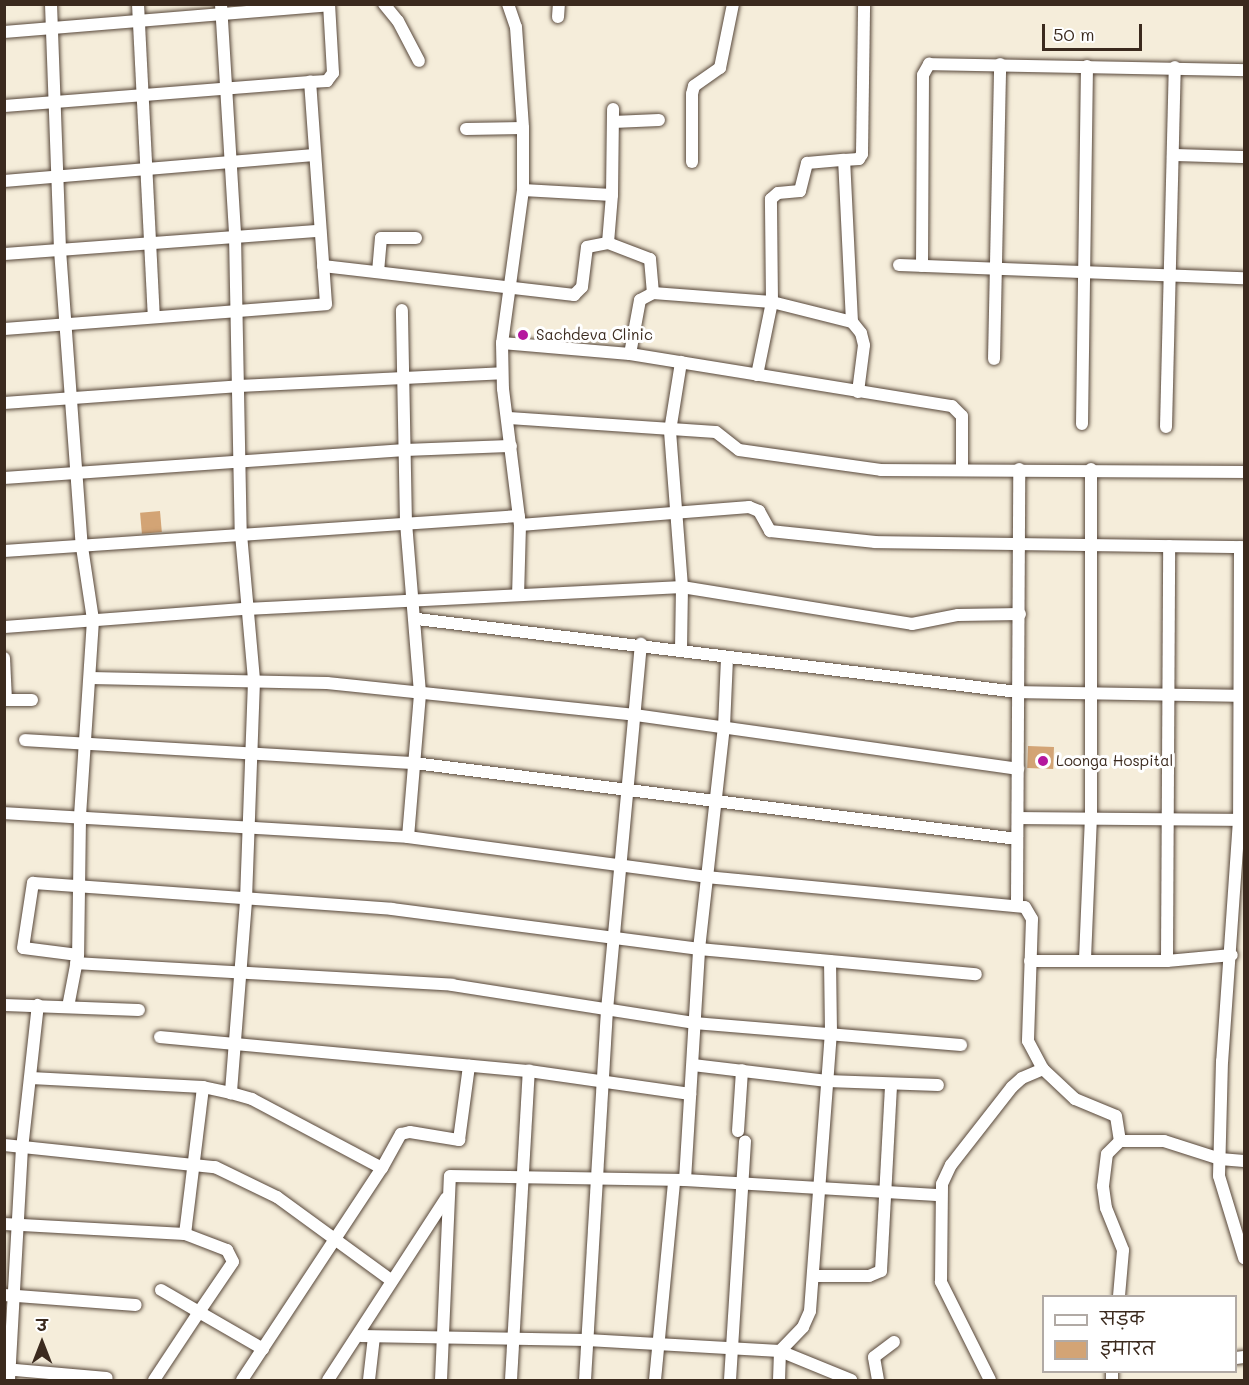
<!DOCTYPE html>
<html>
<head>
<meta charset="utf-8">
<style>
	body { margin:0 }
	#map { position:relative; width:1249px; height:1385px; overflow:hidden; background:#f5edda; font-family:Mali,"Playpen Sans Deva",sans-serif }
	div>[style] { position:absolute }
	.building>* { inset:0; background:#d3a475; transform-origin:0 0 }
	.roads { filter:drop-shadow(0 0 2px #57473a) drop-shadow(0 0 2px #57473a) }
	.minor>* { height:12px; margin:-6px; padding:0 6px; transform-origin:6px; border-radius:6px; background:#fff }
	.dots>* { width:16px; height:16px; translate:-50% -50%; box-sizing:border-box; border:3px solid #fff; border-radius:50% }
	span { translate:-50% -50%; white-space:nowrap; text-align:center; line-height:1.15; -webkit-text-stroke:6px #fff; paint-order:stroke }
	.poi-label { font-size:15px; color:#3b2a1e }
	.left { translate:0 -50%; text-align:left }
	.frame { position:absolute; inset:0; border:6px solid #3b2a1e; pointer-events:none }
	.legend { position:absolute; left:1042px; top:1295px; width:195px; height:78px; box-sizing:border-box; background:#fff; border:2px solid #b1aaa5; margin:0; padding:8px 10px; list-style:none; font-size:18px; color:#3b2a1e }
	.legend li { display:flex; align-items:center; gap:12px; height:30px }
	.legend b { width:30px; border:2px solid #b1aaa5 }
	.north { position:absolute; left:12px; top:1313px; width:60px; height:60px; -webkit-text-stroke:4px #fff; paint-order:stroke; rotate:0deg; font-size:16px; font-weight:700; line-height:24px; text-align:center; color:#3b2a1e }
	.north::after { content:''; display:block; margin:auto; width:21px; height:27px; background:#3b2a1e; clip-path:polygon(50% 0,100% 100%,50% 72%,0 100%) }
	.scale { position:absolute; left:1042px; top:24px; width:100px; height:27px; box-sizing:border-box; border:3px solid #3b2a1e; border-top:0; padding-left:8px; font-size:18px; line-height:21px; white-space:nowrap; color:#3b2a1e; -webkit-text-stroke:4px #fff; paint-order:stroke }
</style>
</head>
<body>
<div id="map">
	<div class="building">
		<i style="left:160px;top:511px;width:21px;height:20px;rotate:85deg"></i>
		<i style="left:1028px;top:746px;width:26px;height:22px;rotate:2deg"></i>
	</div>
	<div class="roads">
		<div class="minor">
			<i style="left:51px;top:4px;width:246px;rotate:87.9deg"></i>
			<i style="left:60px;top:250px;width:298px;rotate:85.8deg"></i>
			<i style="left:82px;top:547px;width:74px;rotate:81.4deg"></i>
			<i style="left:93px;top:620px;width:198px;rotate:93.8deg"></i>
			<i style="left:80px;top:818px;width:137px;rotate:90.8deg"></i>
			<i style="left:78px;top:955px;width:53px;rotate:100.9deg"></i>
			<i style="left:138px;top:4px;width:313px;rotate:87.1deg"></i>
			<i style="left:221px;top:4px;width:231px;rotate:86.5deg"></i>
			<i style="left:235px;top:235px;width:299px;rotate:88.9deg"></i>
			<i style="left:241px;top:534px;width:148px;rotate:84.9deg"></i>
			<i style="left:254px;top:681px;width:220px;rotate:92.1deg"></i>
			<i style="left:246px;top:901px;width:193px;rotate:94.5deg"></i>
			<i style="left:384px;top:4px;width:22px;rotate:51deg"></i>
			<i style="left:398px;top:21px;width:45px;rotate:62.3deg"></i>
			<i style="left:508px;top:4px;width:24px;rotate:71deg"></i>
			<i style="left:516px;top:27px;width:101px;rotate:86deg"></i>
			<i style="left:523px;top:128px;width:62px;rotate:90deg"></i>
			<i style="left:523px;top:190px;width:154px;rotate:97.8deg"></i>
			<i style="left:502px;top:343px;width:46px;rotate:88.8deg"></i>
			<i style="left:503px;top:389px;width:137px;rotate:82.9deg"></i>
			<i style="left:520px;top:525px;width:70px;rotate:91.6deg"></i>
			<i style="left:558px;top:17px;width:13px;rotate:-86deg"></i>
			<i style="left:4px;top:32px;width:326px;rotate:-4.7deg"></i>
			<i style="left:4px;top:106px;width:307px;rotate:-4.5deg"></i>
			<i style="left:613px;top:122px;width:46px;rotate:-2.5deg"></i>
			<i style="left:466px;top:129px;width:57px;rotate:-1deg"></i>
			<i style="left:1173px;top:155px;width:71px;rotate:1.6deg"></i>
			<i style="left:692px;top:162px;width:68px;rotate:-90deg"></i>
			<i style="left:692px;top:94px;width:8px;rotate:-76deg"></i>
			<i style="left:694px;top:86px;width:32px;rotate:-35deg"></i>
			<i style="left:720px;top:68px;width:65px;rotate:-78.5deg"></i>
			<i style="left:4px;top:181px;width:311px;rotate:-4.8deg"></i>
			<i style="left:523px;top:190px;width:89px;rotate:3.2deg"></i>
			<i style="left:612px;top:195px;width:86px;rotate:-89.3deg"></i>
			<i style="left:612px;top:195px;width:48px;rotate:94.8deg"></i>
			<i style="left:608px;top:243px;width:45px;rotate:20.9deg"></i>
			<i style="left:650px;top:259px;width:34px;rotate:85deg"></i>
			<i style="left:653px;top:293px;width:119px;rotate:4.3deg"></i>
			<i style="left:772px;top:302px;width:82px;rotate:14deg"></i>
			<i style="left:4px;top:254px;width:317px;rotate:-4.2deg"></i>
			<i style="left:899px;top:265px;width:345px;rotate:2.2deg"></i>
			<i style="left:323px;top:266px;width:253px;rotate:6.6deg"></i>
			<i style="left:574px;top:295px;width:11px;rotate:-45deg"></i>
			<i style="left:582px;top:287px;width:40px;rotate:-82.9deg"></i>
			<i style="left:587px;top:247px;width:21px;rotate:-11deg"></i>
			<i style="left:922px;top:266px;width:191px;rotate:-89.7deg"></i>
			<i style="left:923px;top:75px;width:13px;rotate:-61deg"></i>
			<i style="left:929px;top:64px;width:315px;rotate:1.1deg"></i>
			<i style="left:378px;top:272px;width:34px;rotate:-85deg"></i>
			<i style="left:381px;top:238px;width:35px"></i>
			<i style="left:4px;top:329px;width:323px;rotate:-4.4deg"></i>
			<i style="left:326px;top:304px;width:223px;rotate:-94.1deg"></i>
			<i style="left:310px;top:82px;width:17px;rotate:-3deg"></i>
			<i style="left:327px;top:81px;width:10px;rotate:-53deg"></i>
			<i style="left:333px;top:73px;width:69px;rotate:-93.3deg"></i>
			<i style="left:502px;top:343px;width:128px;rotate:4.9deg"></i>
			<i style="left:630px;top:354px;width:326px;rotate:9.2deg"></i>
			<i style="left:952px;top:406px;width:14px;rotate:45deg"></i>
			<i style="left:962px;top:416px;width:53px;rotate:90deg"></i>
			<i style="left:630px;top:354px;width:55px;rotate:-79.5deg"></i>
			<i style="left:640px;top:300px;width:15px;rotate:-28deg"></i>
			<i style="left:994px;top:359px;width:295px;rotate:-88.8deg"></i>
			<i style="left:757px;top:375px;width:75px;rotate:-78.4deg"></i>
			<i style="left:772px;top:302px;width:103px;rotate:-90.6deg"></i>
			<i style="left:771px;top:199px;width:9px;rotate:-41deg"></i>
			<i style="left:778px;top:193px;width:22px;rotate:-5deg"></i>
			<i style="left:800px;top:191px;width:29px;rotate:-76deg"></i>
			<i style="left:807px;top:163px;width:37px;rotate:-5deg"></i>
			<i style="left:858px;top:392px;width:47px;rotate:-82.7deg"></i>
			<i style="left:864px;top:345px;width:12px;rotate:-104deg"></i>
			<i style="left:861px;top:333px;width:14px;rotate:-129deg"></i>
			<i style="left:852px;top:322px;width:162px;rotate:-92.8deg"></i>
			<i style="left:844px;top:160px;width:15px;rotate:-4deg"></i>
			<i style="left:859px;top:159px;width:6px;rotate:-59deg"></i>
			<i style="left:862px;top:154px;width:150px;rotate:-89.2deg"></i>
			<i style="left:4px;top:403px;width:236px;rotate:-4.1deg"></i>
			<i style="left:239px;top:386px;width:263px;rotate:-2.8deg"></i>
			<i style="left:509px;top:418px;width:207px;rotate:3.9deg"></i>
			<i style="left:716px;top:432px;width:29px;rotate:38deg"></i>
			<i style="left:739px;top:450px;width:143px;rotate:8deg"></i>
			<i style="left:881px;top:470px;width:363px;rotate:0.3deg"></i>
			<i style="left:1082px;top:424px;width:358px;rotate:-89.2deg"></i>
			<i style="left:1166px;top:427px;width:360px;rotate:-88.6deg"></i>
			<i style="left:1091px;top:469px;width:347px;rotate:90deg"></i>
			<i style="left:1091px;top:816px;width:145px;rotate:92.4deg"></i>
			<i style="left:1085px;top:961px;width:82px"></i>
			<i style="left:1167px;top:961px;width:65px;rotate:-5.3deg"></i>
			<i style="left:4px;top:478px;width:402px;rotate:-4deg"></i>
			<i style="left:405px;top:450px;width:106px;rotate:-2.2deg"></i>
			<i style="left:520px;top:525px;width:230px;rotate:-4.5deg"></i>
			<i style="left:749px;top:507px;width:11px;rotate:22deg"></i>
			<i style="left:759px;top:511px;width:23px;rotate:61deg"></i>
			<i style="left:770px;top:531px;width:106px;rotate:6deg"></i>
			<i style="left:875px;top:542px;width:369px;rotate:0.8deg"></i>
			<i style="left:1240px;top:547px;width:273px;rotate:90.2deg"></i>
			<i style="left:1239px;top:820px;width:242px;rotate:94deg"></i>
			<i style="left:1222px;top:1061px;width:115px;rotate:91.5deg"></i>
			<i style="left:1219px;top:1176px;width:86px;rotate:73deg"></i>
			<i style="left:4px;top:551px;width:516px;rotate:-3.89deg"></i>
			<i style="left:417px;top:619px;width:605px;rotate:6.93deg"></i>
			<i style="left:1018px;top:692px;width:226px;rotate:1deg"></i>
			<i style="left:4px;top:627px;width:243px;rotate:-4.3deg"></i>
			<i style="left:246px;top:609px;width:437px;rotate:-2.9deg"></i>
			<i style="left:682px;top:587px;width:233px;rotate:9.1deg"></i>
			<i style="left:912px;top:624px;width:47px;rotate:-11.1deg"></i>
			<i style="left:958px;top:615px;width:62px;rotate:-0.9deg"></i>
			<i style="left:681px;top:650px;width:63px;rotate:-89.1deg"></i>
			<i style="left:682px;top:587px;width:156px;rotate:-94.4deg"></i>
			<i style="left:670px;top:431px;width:70px;rotate:-80.9deg"></i>
			<i style="left:4px;top:658px;width:42px;rotate:87.3deg"></i>
			<i style="left:90px;top:678px;width:237px;rotate:1.2deg"></i>
			<i style="left:327px;top:683px;width:310px;rotate:5.9deg"></i>
			<i style="left:635px;top:715px;width:387px;rotate:8deg"></i>
			<i style="left:4px;top:700px;width:28px"></i>
			<i style="left:25px;top:740px;width:390px;rotate:3.4deg"></i>
			<i style="left:414px;top:763px;width:608px;rotate:7.18deg"></i>
			<i style="left:4px;top:813px;width:405px;rotate:3.4deg"></i>
			<i style="left:408px;top:837px;width:144px;rotate:-85.2deg"></i>
			<i style="left:420px;top:693px;width:170px;rotate:-94.7deg"></i>
			<i style="left:406px;top:524px;width:214px;rotate:-91.1deg"></i>
			<i style="left:1019px;top:818px;width:225px;rotate:0.5deg"></i>
			<i style="left:408px;top:837px;width:301px;rotate:7.6deg"></i>
			<i style="left:706px;top:877px;width:320px;rotate:5.4deg"></i>
			<i style="left:1025px;top:907px;width:14px;rotate:60deg"></i>
			<i style="left:1032px;top:919px;width:122px;rotate:91.9deg"></i>
			<i style="left:1028px;top:1041px;width:32px;rotate:62deg"></i>
			<i style="left:1043px;top:1069px;width:44px;rotate:43.2deg"></i>
			<i style="left:1075px;top:1099px;width:44px;rotate:22.5deg"></i>
			<i style="left:1116px;top:1116px;width:25px;rotate:81deg"></i>
			<i style="left:1120px;top:1141px;width:44px"></i>
			<i style="left:1164px;top:1141px;width:59px;rotate:17.8deg"></i>
			<i style="left:1220px;top:1159px;width:24px;rotate:5deg"></i>
			<i style="left:1017px;top:905px;width:436px;rotate:-89.7deg"></i>
			<i style="left:78px;top:955px;width:55px;rotate:-172.7deg"></i>
			<i style="left:23px;top:948px;width:66px;rotate:-81.3deg"></i>
			<i style="left:33px;top:883px;width:360px;rotate:4.1deg"></i>
			<i style="left:392px;top:909px;width:310px;rotate:7.4deg"></i>
			<i style="left:699px;top:949px;width:278px;rotate:5.2deg"></i>
			<i style="left:1030px;top:961px;width:55px"></i>
			<i style="left:1167px;top:961px;width:415px;rotate:-89.7deg"></i>
			<i style="left:76px;top:963px;width:377px;rotate:3.3deg"></i>
			<i style="left:452px;top:985px;width:245px;rotate:8.9deg"></i>
			<i style="left:694px;top:1023px;width:268px;rotate:4.7deg"></i>
			<i style="left:4px;top:1005px;width:135px;rotate:2.1deg"></i>
			<i style="left:160px;top:1037px;width:371px;rotate:5.3deg"></i>
			<i style="left:529px;top:1071px;width:163px;rotate:8.1deg"></i>
			<i style="left:693px;top:1065px;width:135px;rotate:6.8deg"></i>
			<i style="left:827px;top:1081px;width:111px;rotate:2.1deg"></i>
			<i style="left:31px;top:1078px;width:172px;rotate:3deg"></i>
			<i style="left:203px;top:1087px;width:29px;rotate:12deg"></i>
			<i style="left:231px;top:1093px;width:22px;rotate:16deg"></i>
			<i style="left:252px;top:1099px;width:147px;rotate:28deg"></i>
			<i style="left:738px;top:1131px;width:61px;rotate:-86.2deg"></i>
			<i style="left:4px;top:1145px;width:212px;rotate:6deg"></i>
			<i style="left:215px;top:1167px;width:69px;rotate:25.8deg"></i>
			<i style="left:277px;top:1197px;width:141px;rotate:36.1deg"></i>
			<i style="left:685px;top:1180px;width:231px;rotate:-86.5deg"></i>
			<i style="left:699px;top:949px;width:223px;rotate:-83.6deg"></i>
			<i style="left:724px;top:727px;width:70px;rotate:-87.5deg"></i>
			<i style="left:4px;top:1224px;width:181px;rotate:3.2deg"></i>
			<i style="left:185px;top:1234px;width:45px;rotate:20.9deg"></i>
			<i style="left:227px;top:1250px;width:13px;rotate:63deg"></i>
			<i style="left:233px;top:1262px;width:60px;rotate:124.2deg"></i>
			<i style="left:199px;top:1312px;width:74px;rotate:30deg"></i>
			<i style="left:185px;top:1234px;width:148px;rotate:-83deg"></i>
			<i style="left:813px;top:1276px;width:56px"></i>
			<i style="left:869px;top:1276px;width:13px;rotate:-23deg"></i>
			<i style="left:881px;top:1271px;width:186px;rotate:-86.9deg"></i>
			<i style="left:4px;top:1295px;width:132px;rotate:4.3deg"></i>
			<i style="left:1119px;top:1296px;width:46px;rotate:-85deg"></i>
			<i style="left:1123px;top:1250px;width:45px;rotate:-112deg"></i>
			<i style="left:1106px;top:1208px;width:22px;rotate:-98deg"></i>
			<i style="left:1103px;top:1186px;width:32px;rotate:-83deg"></i>
			<i style="left:1107px;top:1154px;width:18px;rotate:-45deg"></i>
			<i style="left:361px;top:1336px;width:226px;rotate:1deg"></i>
			<i style="left:587px;top:1340px;width:193px;rotate:3.3deg"></i>
			<i style="left:780px;top:1351px;width:77px;rotate:22.2deg"></i>
			<i style="left:1236px;top:1358px;width:8px;rotate:-7deg"></i>
			<i style="left:4px;top:1369px;width:103px;rotate:5deg"></i>
			<i style="left:1112px;top:1372px;width:8px;rotate:90deg"></i>
			<i style="left:9px;top:1380px;width:231px;rotate:-86.8deg"></i>
			<i style="left:22px;top:1149px;width:145px;rotate:-83.7deg"></i>
			<i style="left:154px;top:1380px;width:82px;rotate:-56.5deg"></i>
			<i style="left:199px;top:1312px;width:44px;rotate:-149.9deg"></i>
			<i style="left:242px;top:1380px;width:254px;rotate:-56.6deg"></i>
			<i style="left:382px;top:1168px;width:39px;rotate:-61deg"></i>
			<i style="left:401px;top:1134px;width:9px;rotate:-13deg"></i>
			<i style="left:410px;top:1132px;width:50px;rotate:9.3deg"></i>
			<i style="left:459px;top:1140px;width:75px;rotate:-82.3deg"></i>
			<i style="left:328px;top:1380px;width:217px;rotate:-57deg"></i>
			<i style="left:369px;top:1380px;width:43px;rotate:-83.4deg"></i>
			<i style="left:441px;top:1380px;width:204px;rotate:-87.5deg"></i>
			<i style="left:450px;top:1176px;width:235px;rotate:1deg"></i>
			<i style="left:685px;top:1180px;width:256px;rotate:3.4deg"></i>
			<i style="left:511px;top:1380px;width:310px;rotate:-86.7deg"></i>
			<i style="left:585px;top:1380px;width:371px;rotate:-86.6deg"></i>
			<i style="left:607px;top:1010px;width:368px;rotate:-84.7deg"></i>
			<i style="left:655px;top:1380px;width:200px;rotate:-84.5deg"></i>
			<i style="left:730px;top:1380px;width:239px;rotate:-86.4deg"></i>
			<i style="left:779px;top:1380px;width:29px;rotate:-88deg"></i>
			<i style="left:780px;top:1351px;width:33px;rotate:-46deg"></i>
			<i style="left:803px;top:1327px;width:17px;rotate:-66deg"></i>
			<i style="left:810px;top:1311px;width:280px;rotate:-85.7deg"></i>
			<i style="left:831px;top:1032px;width:71px;rotate:-90.8deg"></i>
			<i style="left:878px;top:1380px;width:23px;rotate:-100deg"></i>
			<i style="left:874px;top:1357px;width:25px;rotate:-37deg"></i>
			<i style="left:990px;top:1380px;width:110px;rotate:-116.6deg"></i>
			<i style="left:941px;top:1282px;width:98px;rotate:-89.4deg"></i>
			<i style="left:942px;top:1184px;width:21px;rotate:-65deg"></i>
			<i style="left:951px;top:1165px;width:99px;rotate:-52deg"></i>
			<i style="left:1012px;top:1087px;width:13px;rotate:-42deg"></i>
			<i style="left:1022px;top:1078px;width:23px;rotate:-23deg"></i>
		</div>
	</div>
	<div class="dots">
		<i style="left:523px;top:335px;background:#b5179e"></i>
		<i style="left:1043px;top:761px;background:#b5179e"></i>
	</div>
	<div class="poi-label">
		<span class="left" style="left:536px;top:335px">Sachdeva Clinic</span>
		<span class="left" style="left:1056px;top:761px">Loonga Hospital</span>
	</div>
	<div class="frame"></div>
	<ul class="legend">
	<li><b style="height:8px;background:#fff"></b>सड़क</li>
	<li><b style="height:16px;background:#d3a475"></b>इमारत</li>
	</ul>
	<div class="north">उ</div>
	<div class="scale">50 m</div>
</div>
</body>
</html>
